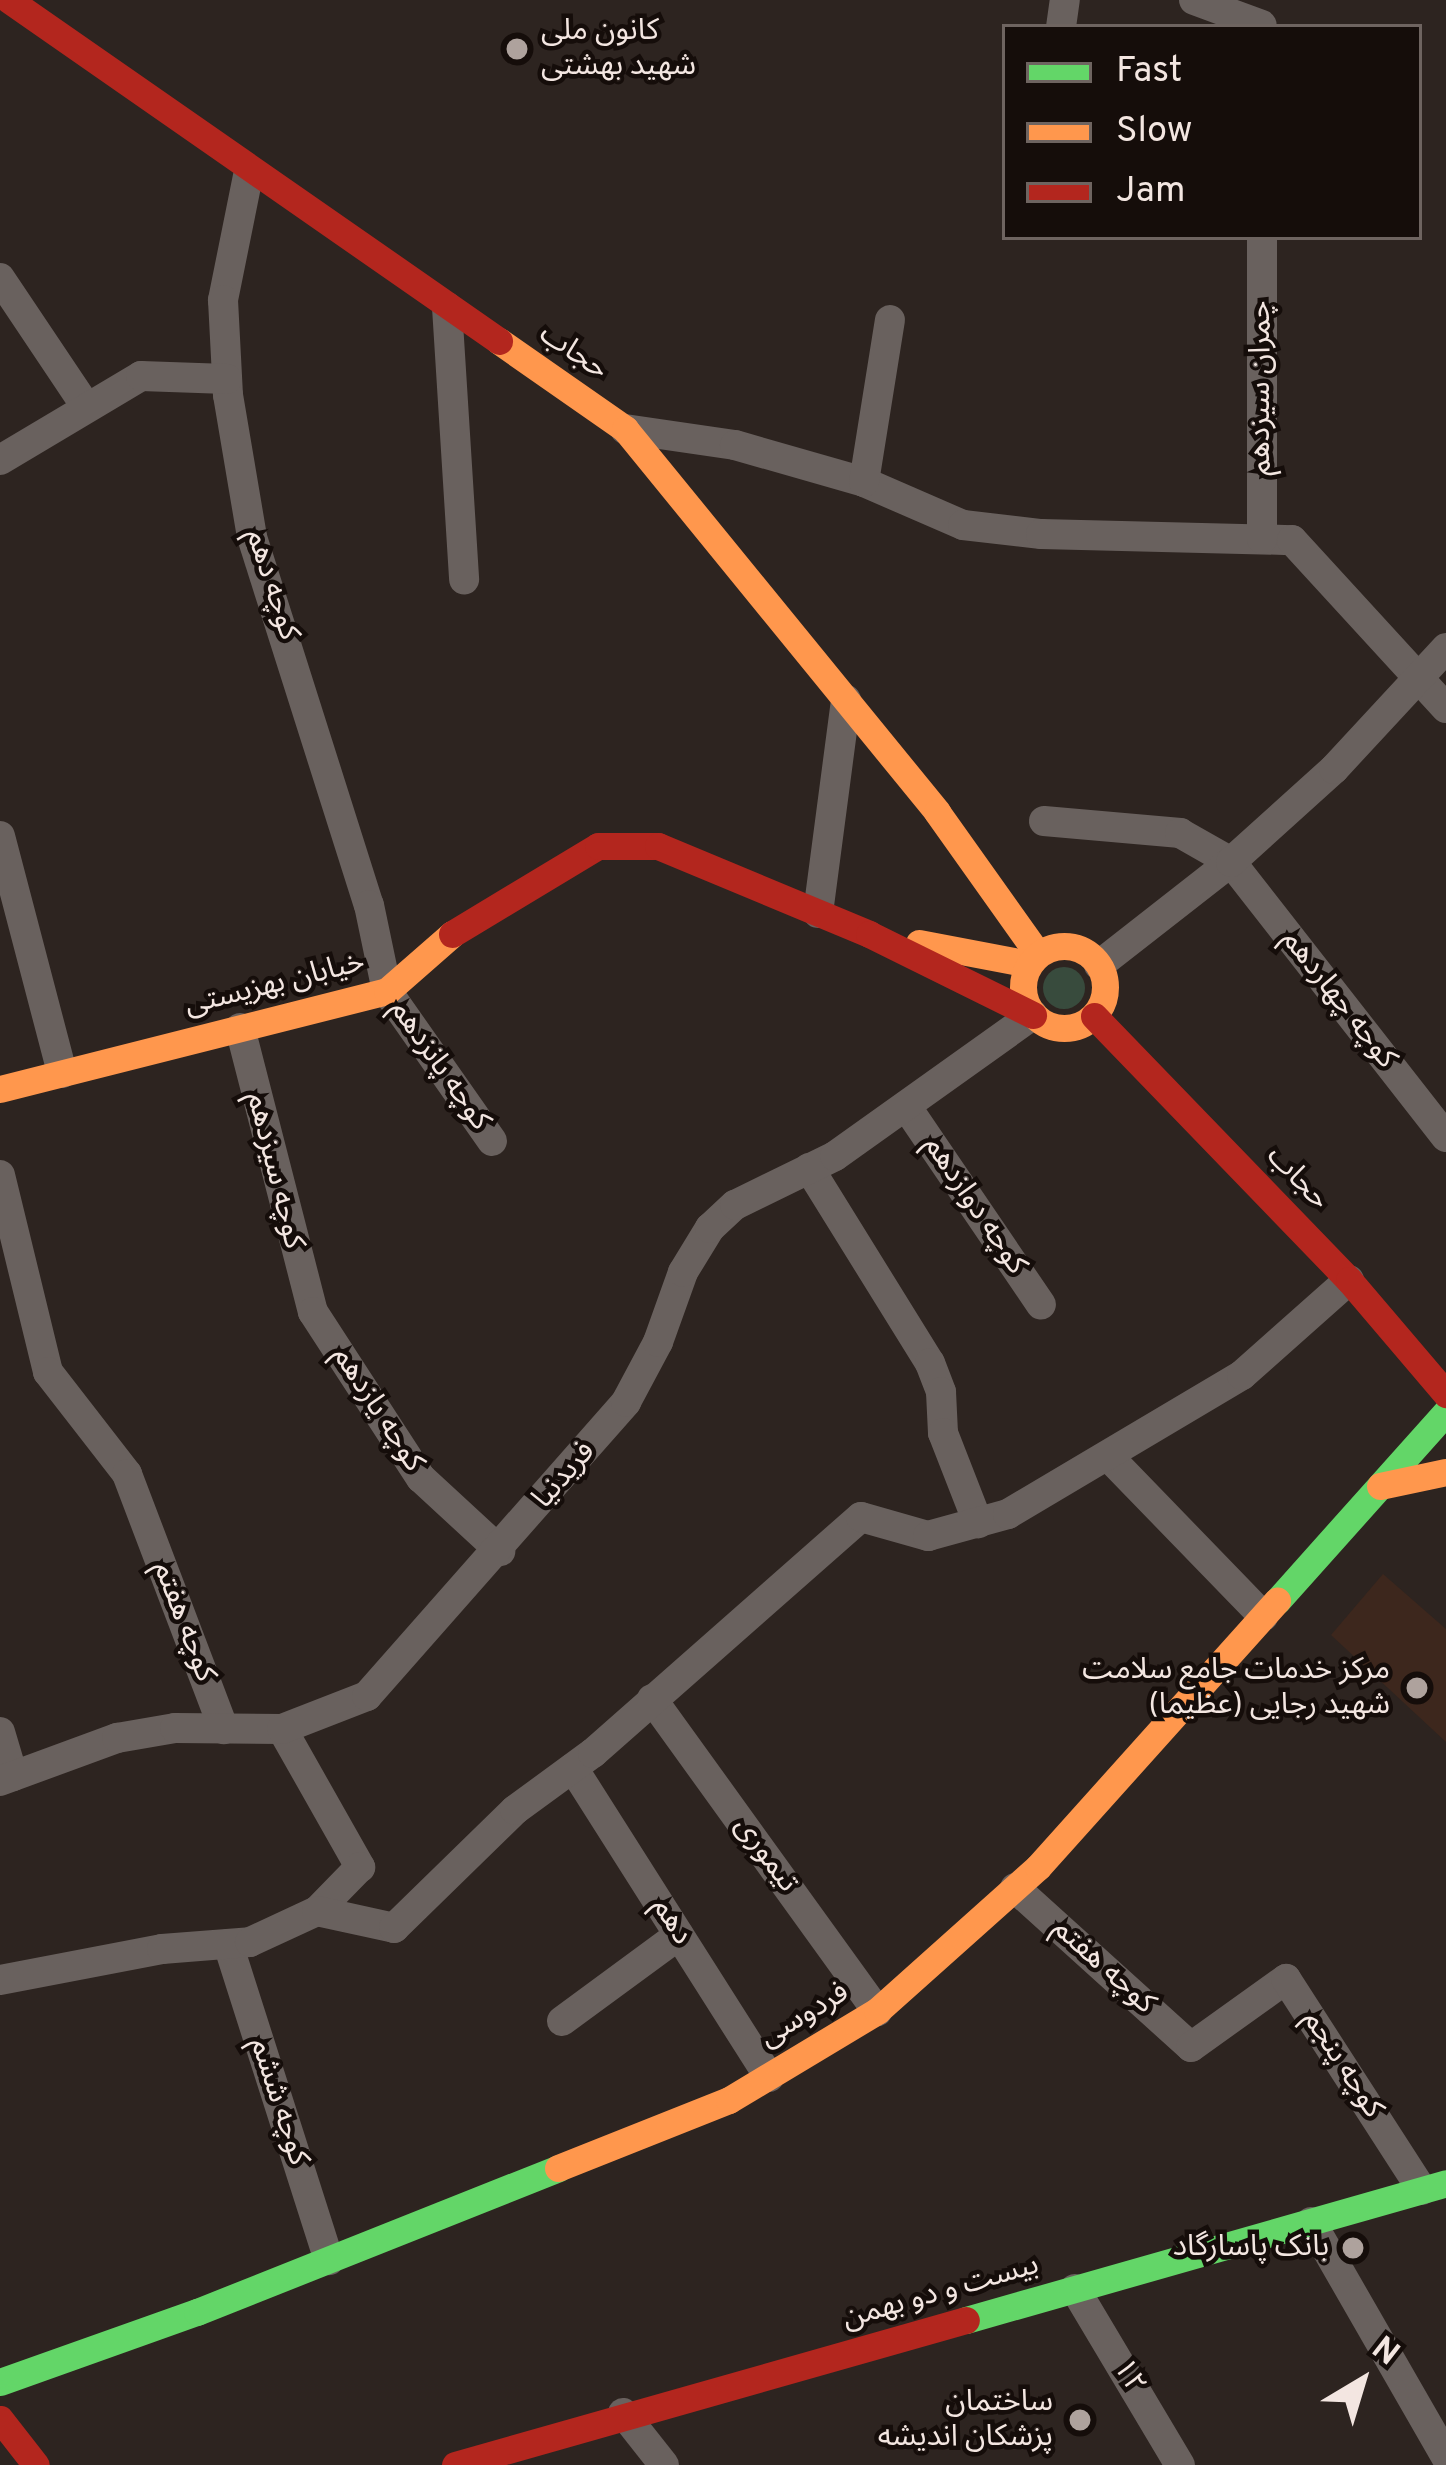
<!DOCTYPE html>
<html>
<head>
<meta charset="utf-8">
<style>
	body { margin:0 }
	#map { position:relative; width:1446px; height:2465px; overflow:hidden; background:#2d2420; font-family:Overpass,"Noto Sans Arabic",sans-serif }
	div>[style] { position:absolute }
	.built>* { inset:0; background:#3d271d }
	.green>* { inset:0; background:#384b3d }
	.round { border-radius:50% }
	.street>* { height:30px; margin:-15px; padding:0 15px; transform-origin:15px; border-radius:15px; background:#69615e }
	.fast>* { height:27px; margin:-13.5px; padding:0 13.5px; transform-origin:13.5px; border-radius:13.5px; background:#63d668 }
	.slow>* { height:27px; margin:-13.5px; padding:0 13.5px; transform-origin:13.5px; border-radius:13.5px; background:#ff974d }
	.slow>.ring { margin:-13.5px; padding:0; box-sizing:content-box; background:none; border:27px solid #ff974d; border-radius:50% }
	.jam>* { height:27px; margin:-13.5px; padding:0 13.5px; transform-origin:13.5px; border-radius:13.5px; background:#b3261e }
	.dots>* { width:33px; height:33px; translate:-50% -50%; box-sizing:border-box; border:6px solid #150d0a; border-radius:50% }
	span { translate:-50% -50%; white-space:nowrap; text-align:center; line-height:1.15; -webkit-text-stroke:9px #150d0a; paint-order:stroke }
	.poi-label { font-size:30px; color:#f3e6e1 }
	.left { translate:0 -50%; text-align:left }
	.right { translate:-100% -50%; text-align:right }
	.street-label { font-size:30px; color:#f3e6e1 }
	.legend { position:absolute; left:1002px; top:24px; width:420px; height:216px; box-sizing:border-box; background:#150d0a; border:3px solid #6e6460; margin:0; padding:15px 21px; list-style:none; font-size:36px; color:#f3e6e1 }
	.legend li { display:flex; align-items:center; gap:24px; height:60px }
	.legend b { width:60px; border:3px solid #6e6460 }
	.north { position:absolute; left:1302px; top:2321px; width:120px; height:120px; -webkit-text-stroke:9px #150d0a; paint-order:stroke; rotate:38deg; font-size:33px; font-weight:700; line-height:48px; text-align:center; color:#f3e6e1 }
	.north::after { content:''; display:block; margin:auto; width:42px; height:54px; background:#f3e6e1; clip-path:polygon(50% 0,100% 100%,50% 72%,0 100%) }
</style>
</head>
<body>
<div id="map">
	<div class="built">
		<i style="clip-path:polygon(1383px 1574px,1446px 1629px,1446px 1742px,1331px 1635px)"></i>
	</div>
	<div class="green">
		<i class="round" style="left:1043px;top:967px;width:42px;height:42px"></i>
	</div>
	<div class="street">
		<i style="left:1194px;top:0;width:72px;rotate:20.2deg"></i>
		<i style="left:1061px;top:27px;width:27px;rotate:-82deg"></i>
		<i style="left:249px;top:171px;width:132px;rotate:101.4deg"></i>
		<i style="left:223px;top:300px;width:95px;rotate:87deg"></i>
		<i style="left:228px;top:395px;width:144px;rotate:80.4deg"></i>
		<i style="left:252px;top:537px;width:386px;rotate:72.4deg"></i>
		<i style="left:369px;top:905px;width:88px;rotate:78.2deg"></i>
		<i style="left:387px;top:991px;width:183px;rotate:55deg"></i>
		<i style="left:0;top:278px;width:153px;rotate:56.2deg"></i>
		<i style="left:447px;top:307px;width:273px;rotate:86.4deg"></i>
		<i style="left:625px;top:429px;width:111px;rotate:8.3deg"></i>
		<i style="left:735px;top:445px;width:134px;rotate:16deg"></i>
		<i style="left:864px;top:482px;width:108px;rotate:23.5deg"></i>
		<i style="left:963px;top:525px;width:79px;rotate:6.6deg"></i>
		<i style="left:1041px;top:534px;width:251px;rotate:1.4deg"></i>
		<i style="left:1292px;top:540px;width:228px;rotate:47.5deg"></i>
		<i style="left:0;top:460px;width:164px;rotate:-30.8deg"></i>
		<i style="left:141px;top:376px;width:86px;rotate:2deg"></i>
		<i style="left:864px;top:482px;width:164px;rotate:-80.9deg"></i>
		<i style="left:1262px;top:539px;width:302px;rotate:-90deg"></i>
		<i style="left:1044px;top:821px;width:137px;rotate:5deg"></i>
		<i style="left:1180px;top:833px;width:59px;rotate:29.6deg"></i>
		<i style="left:1231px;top:862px;width:349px;rotate:52deg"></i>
		<i style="left:0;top:836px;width:245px;rotate:75.3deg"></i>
		<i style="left:818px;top:913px;width:215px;rotate:-82.5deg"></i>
		<i style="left:1099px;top:965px;width:167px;rotate:-38deg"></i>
		<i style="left:1231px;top:862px;width:139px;rotate:-42.1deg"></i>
		<i style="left:1334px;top:769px;width:165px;rotate:-47.2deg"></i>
		<i style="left:240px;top:1028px;width:293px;rotate:75.6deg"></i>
		<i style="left:313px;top:1312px;width:198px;rotate:57deg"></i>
		<i style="left:421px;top:1478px;width:108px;rotate:42.7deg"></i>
		<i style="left:906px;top:1106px;width:240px;rotate:55.8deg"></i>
		<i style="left:809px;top:1168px;width:229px;rotate:58.2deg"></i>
		<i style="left:930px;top:1363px;width:31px;rotate:69deg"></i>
		<i style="left:941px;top:1392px;width:41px;rotate:87.2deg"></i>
		<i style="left:943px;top:1433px;width:97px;rotate:68.7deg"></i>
		<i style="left:0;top:1175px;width:203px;rotate:76.3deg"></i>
		<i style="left:48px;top:1372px;width:129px;rotate:52.2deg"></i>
		<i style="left:127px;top:1474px;width:273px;rotate:69.2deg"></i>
		<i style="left:1108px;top:1456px;width:223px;rotate:45.9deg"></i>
		<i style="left:652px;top:1699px;width:385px;rotate:54.2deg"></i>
		<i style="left:282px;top:1729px;width:159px;rotate:60.5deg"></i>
		<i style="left:360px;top:1867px;width:62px;rotate:134.3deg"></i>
		<i style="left:0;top:1732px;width:46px;rotate:73.5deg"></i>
		<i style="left:573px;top:1768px;width:366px;rotate:57.6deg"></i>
		<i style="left:0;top:1781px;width:125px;rotate:-20.2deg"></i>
		<i style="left:117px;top:1738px;width:59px;rotate:-9.8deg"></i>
		<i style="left:175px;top:1728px;width:107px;rotate:0.5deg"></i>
		<i style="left:282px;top:1729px;width:91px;rotate:-21.2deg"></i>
		<i style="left:367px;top:1696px;width:392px;rotate:-48.6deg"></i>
		<i style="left:626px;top:1402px;width:68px;rotate:-61.9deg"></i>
		<i style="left:658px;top:1342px;width:74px;rotate:-70.3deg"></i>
		<i style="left:683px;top:1272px;width:52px;rotate:-58.5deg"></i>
		<i style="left:710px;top:1228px;width:34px;rotate:-43deg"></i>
		<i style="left:735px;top:1205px;width:111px;rotate:-26.1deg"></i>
		<i style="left:835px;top:1156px;width:243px;rotate:-35.5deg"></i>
		<i style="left:1015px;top:1888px;width:237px;rotate:42.1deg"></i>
		<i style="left:1191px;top:2047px;width:117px;rotate:-35.6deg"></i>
		<i style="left:1286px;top:1979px;width:251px;rotate:57.2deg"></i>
		<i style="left:228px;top:1944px;width:332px;rotate:72.3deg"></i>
		<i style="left:0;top:1980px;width:165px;rotate:-10.8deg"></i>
		<i style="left:162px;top:1949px;width:88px;rotate:-4.5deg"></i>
		<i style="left:250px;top:1942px;width:74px;rotate:-24.8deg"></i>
		<i style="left:317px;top:1911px;width:79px;rotate:12.4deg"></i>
		<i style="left:394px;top:1928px;width:169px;rotate:-44.3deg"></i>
		<i style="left:515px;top:1810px;width:97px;rotate:-36.2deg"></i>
		<i style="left:593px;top:1753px;width:357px;rotate:-41.4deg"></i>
		<i style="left:861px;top:1517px;width:70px;rotate:15.8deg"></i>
		<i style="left:928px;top:1536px;width:83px;rotate:-15.4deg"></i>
		<i style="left:1008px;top:1514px;width:272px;rotate:-30.7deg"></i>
		<i style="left:1242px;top:1375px;width:143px;rotate:-41.6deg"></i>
		<i style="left:562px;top:2021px;width:145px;rotate:-36.3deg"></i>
		<i style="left:1311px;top:2222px;width:271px;rotate:60.1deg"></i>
		<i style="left:1075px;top:2289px;width:205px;rotate:59.2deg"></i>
		<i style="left:623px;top:2413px;width:66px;rotate:51.7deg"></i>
	</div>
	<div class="fast">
		<i style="left:1277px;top:1601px;width:254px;rotate:-48.2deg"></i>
		<i style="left:966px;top:2320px;width:499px;rotate:-15.9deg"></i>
		<i style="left:0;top:2382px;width:209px;rotate:-19.6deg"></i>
		<i style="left:197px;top:2312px;width:389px;rotate:-21.7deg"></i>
	</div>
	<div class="slow">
		<i style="left:499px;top:341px;width:154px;rotate:34.9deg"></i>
		<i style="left:625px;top:429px;width:494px;rotate:50.8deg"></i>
		<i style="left:937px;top:812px;width:174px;rotate:54.6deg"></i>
		<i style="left:919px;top:943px;width:112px;rotate:10.8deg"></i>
		<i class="ring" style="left:1023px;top:946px;width:55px;height:55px"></i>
		<i style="left:0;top:1089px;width:399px;rotate:-14.2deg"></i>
		<i style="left:387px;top:991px;width:86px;rotate:-41.2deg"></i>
		<i style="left:1380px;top:1486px;width:67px;rotate:-12deg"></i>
		<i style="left:558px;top:2168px;width:184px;rotate:-21.7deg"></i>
		<i style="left:729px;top:2100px;width:173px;rotate:-31deg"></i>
		<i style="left:877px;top:2011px;width:216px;rotate:-41.8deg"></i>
		<i style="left:1038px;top:1867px;width:358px;rotate:-48.1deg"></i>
	</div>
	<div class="jam">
		<i style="left:9px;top:0;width:597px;rotate:34.83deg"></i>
		<i style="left:452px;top:934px;width:170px;rotate:-31.1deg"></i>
		<i style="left:598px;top:846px;width:60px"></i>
		<i style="left:658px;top:846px;width:229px;rotate:22.6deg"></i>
		<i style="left:869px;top:934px;width:183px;rotate:26.3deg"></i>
		<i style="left:1094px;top:1016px;width:367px;rotate:46deg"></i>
		<i style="left:1349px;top:1280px;width:150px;rotate:49.6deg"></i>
		<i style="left:0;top:2419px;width:58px;rotate:52deg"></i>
		<i style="left:455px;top:2465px;width:531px;rotate:-15.84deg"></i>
	</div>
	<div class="dots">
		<i style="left:517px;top:49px;background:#aea29d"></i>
		<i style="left:1417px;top:1688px;background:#aea29d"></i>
		<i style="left:1353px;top:2248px;background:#aea29d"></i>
		<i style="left:1080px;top:2420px;background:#aea29d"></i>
	</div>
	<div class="poi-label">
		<span class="left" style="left:541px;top:49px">کانون ملی<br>شهید بهشتی</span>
		<span class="right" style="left:1390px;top:1688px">مرکز خدمات جامع سلامت<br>شهید رجایی (عظیما)</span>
		<span class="right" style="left:1329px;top:2248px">بانک پاسارگاد</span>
		<span class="right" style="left:1053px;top:2420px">ساختمان<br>پزشکان اندیشه</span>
	</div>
	<div class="street-label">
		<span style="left:573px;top:353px;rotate:34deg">حجاب</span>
		<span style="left:1262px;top:388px;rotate:-90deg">چمران سیزدهم</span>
		<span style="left:271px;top:585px;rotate:72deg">کوچه دهم</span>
		<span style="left:275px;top:985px;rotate:-14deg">خیابان بهزیستی</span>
		<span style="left:1338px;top:1000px;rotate:52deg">کوچه چهاردهم</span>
		<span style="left:439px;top:1066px;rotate:55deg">کوچه پانزدهم</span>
		<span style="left:274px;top:1171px;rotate:76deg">کوچه سیزدهم</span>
		<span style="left:1297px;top:1179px;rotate:46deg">حجاب</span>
		<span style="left:974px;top:1206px;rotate:56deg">کوچه دوازدهم</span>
		<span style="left:377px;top:1410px;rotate:57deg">کوچه یازدهم</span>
		<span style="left:565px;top:1476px;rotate:-49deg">فریدنیا</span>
		<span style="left:183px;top:1622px;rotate:69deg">کوچه هفتم</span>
		<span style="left:765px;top:1855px;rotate:54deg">تیموری</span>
		<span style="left:671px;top:1922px;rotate:58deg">دهم</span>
		<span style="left:1103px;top:1967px;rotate:42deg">کوچه هفتم</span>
		<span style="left:805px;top:2016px;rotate:-31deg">فردوسی</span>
		<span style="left:1342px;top:2065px;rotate:57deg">کوچه پنجم</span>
		<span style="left:278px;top:2102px;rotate:72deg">کوچه ششم</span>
		<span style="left:941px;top:2293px;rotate:-16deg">بیست و دو بهمن</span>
		<span style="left:1128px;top:2377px;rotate:59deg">۱۲</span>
	</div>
	<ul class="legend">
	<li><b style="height:15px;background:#63d668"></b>Fast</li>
	<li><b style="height:15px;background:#ff974d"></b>Slow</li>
	<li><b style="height:15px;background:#b3261e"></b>Jam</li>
	</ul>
	<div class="north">N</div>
</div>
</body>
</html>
